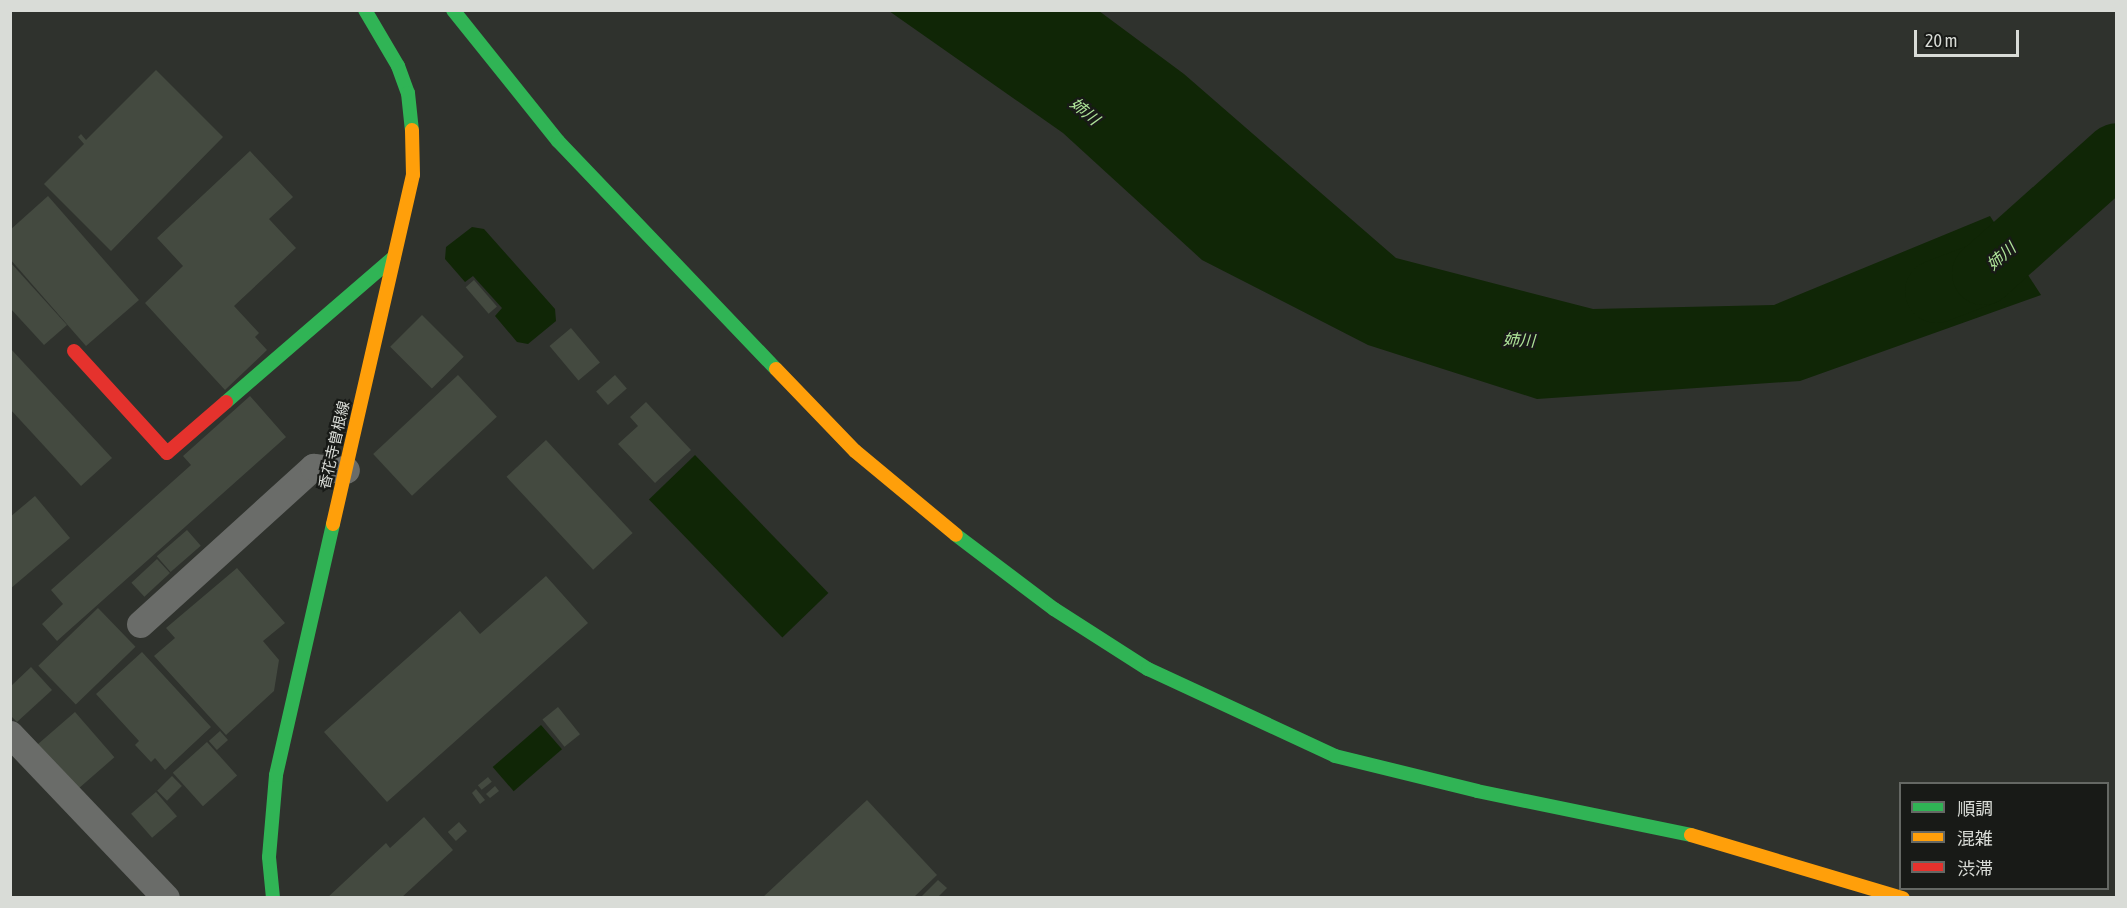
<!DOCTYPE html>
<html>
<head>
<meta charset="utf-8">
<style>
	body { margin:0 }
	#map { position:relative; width:2127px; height:908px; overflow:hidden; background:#2f322d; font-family:"Asap Condensed","Noto Sans JP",sans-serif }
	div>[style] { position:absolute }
	.water>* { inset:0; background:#102606; transform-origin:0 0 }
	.river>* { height:63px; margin:-31.5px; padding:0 31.5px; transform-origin:31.5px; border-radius:31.5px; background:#102606 }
	.building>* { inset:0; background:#444a40; transform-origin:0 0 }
	.street>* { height:27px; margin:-13.5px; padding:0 13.5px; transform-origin:13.5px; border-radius:13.5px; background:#6a6c69 }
	.fast>* { height:14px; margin:-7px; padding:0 7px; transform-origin:7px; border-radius:7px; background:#30b455 }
	.slow>* { height:14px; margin:-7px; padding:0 7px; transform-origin:7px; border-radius:7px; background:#ff9f0a }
	.jam>* { height:14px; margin:-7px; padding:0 7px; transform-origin:7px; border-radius:7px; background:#e5322d }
	span { translate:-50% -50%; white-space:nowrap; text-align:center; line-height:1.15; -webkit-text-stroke:4.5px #181a17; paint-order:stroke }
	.street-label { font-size:15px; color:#d9dcd7 }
	.water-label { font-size:16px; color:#aee399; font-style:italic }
	.frame { position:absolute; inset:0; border:12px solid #d9dcd7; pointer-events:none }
	.legend { position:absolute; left:1899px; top:782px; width:210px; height:108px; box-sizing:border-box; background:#181a17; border:2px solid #656864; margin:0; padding:8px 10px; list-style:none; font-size:18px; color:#d9dcd7 }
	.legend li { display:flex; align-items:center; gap:12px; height:30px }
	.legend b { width:30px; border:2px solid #656864 }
	.scale { position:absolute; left:1914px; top:30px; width:105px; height:27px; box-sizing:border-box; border:3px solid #d9dcd7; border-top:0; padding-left:8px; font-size:18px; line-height:21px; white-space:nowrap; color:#d9dcd7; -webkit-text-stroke:4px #181a17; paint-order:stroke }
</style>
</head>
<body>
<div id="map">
	<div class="water">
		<i style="clip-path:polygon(889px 11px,1099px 11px,1184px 74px,1396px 258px,1593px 309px,1774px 305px,1990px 216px,2041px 295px,1800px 381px,1537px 399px,1368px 345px,1202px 260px,1063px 133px)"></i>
		<i style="clip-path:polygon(472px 227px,484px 229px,555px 309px,556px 321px,528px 344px,517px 342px,495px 316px,502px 308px,473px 276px,465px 282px,445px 259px,446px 247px)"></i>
		<i style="left:695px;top:455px;width:192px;height:64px;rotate:46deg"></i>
		<i style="left:541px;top:725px;width:32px;height:64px;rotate:49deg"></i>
	</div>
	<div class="river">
		<i style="left:1936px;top:291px;width:50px;rotate:-21deg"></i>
		<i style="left:1983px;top:273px;width:178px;rotate:-41.8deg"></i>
	</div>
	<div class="building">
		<i style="clip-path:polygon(156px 70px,223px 137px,111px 251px,44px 184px,84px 144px,78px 137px,81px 134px,86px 140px)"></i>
		<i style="clip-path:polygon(250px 151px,293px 197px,269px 219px,296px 248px,234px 306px,259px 333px,255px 337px,267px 350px,225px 390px,145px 303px,183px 266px,157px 238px)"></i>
		<i style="clip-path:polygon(48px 196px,139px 300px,86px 346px,10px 259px,10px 230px)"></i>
		<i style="clip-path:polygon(10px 262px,67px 325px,44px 345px,10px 308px)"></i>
		<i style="left:474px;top:280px;width:35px;height:11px;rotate:49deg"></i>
		<i style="left:422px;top:315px;width:59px;height:45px;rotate:45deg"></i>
		<i style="left:571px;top:328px;width:45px;height:28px;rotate:50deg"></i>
		<i style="clip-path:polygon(10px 348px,112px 458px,81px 486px,10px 409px)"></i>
		<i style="left:458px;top:375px;width:57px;height:116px;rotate:47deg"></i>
		<i style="left:615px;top:375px;width:18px;height:25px;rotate:49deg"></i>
		<i style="clip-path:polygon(250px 396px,286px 437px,57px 641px,42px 624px,63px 604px,51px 590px,191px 465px,183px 456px)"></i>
		<i style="clip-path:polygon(646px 402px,691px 450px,655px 483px,618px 444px,638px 426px,630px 417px)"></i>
		<i style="left:546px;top:440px;width:127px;height:54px;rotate:47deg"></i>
		<i style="clip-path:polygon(35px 496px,70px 538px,10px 589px,10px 517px)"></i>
		<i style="left:187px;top:530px;width:21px;height:40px;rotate:49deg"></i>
		<i style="left:157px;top:559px;width:19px;height:35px;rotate:47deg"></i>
		<i style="clip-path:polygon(237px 568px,285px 623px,263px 641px,279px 660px,274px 691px,226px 735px,154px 656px,175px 638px,166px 628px)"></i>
		<i style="clip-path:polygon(546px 576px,588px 623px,387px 802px,324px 732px,460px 611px,480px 634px)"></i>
		<i style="left:98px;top:608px;width:54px;height:83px;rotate:46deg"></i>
		<i style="clip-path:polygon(142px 652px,211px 727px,165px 770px,155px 758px,151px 762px,135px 745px,139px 741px,96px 694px)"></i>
		<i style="clip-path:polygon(31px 667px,52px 690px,17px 722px,10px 715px,10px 687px)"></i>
		<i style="left:558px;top:707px;width:35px;height:20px;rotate:51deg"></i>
		<i style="left:75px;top:712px;width:60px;height:52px;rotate:49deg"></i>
		<i style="left:220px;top:731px;width:12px;height:15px;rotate:48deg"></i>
		<i style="left:207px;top:742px;width:45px;height:46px;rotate:48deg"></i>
		<i style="left:172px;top:776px;width:14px;height:21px;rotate:45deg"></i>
		<i style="left:488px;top:777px;width:6px;height:13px;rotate:51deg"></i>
		<i style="clip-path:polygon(495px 786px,499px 791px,490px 798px,486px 794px)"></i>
		<i style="clip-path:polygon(476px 789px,485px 800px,480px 804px,472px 793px)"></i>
		<i style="left:156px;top:792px;width:32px;height:33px;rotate:49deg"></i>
		<i style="clip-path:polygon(867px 800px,937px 875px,913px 898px,762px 898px)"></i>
		<i style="clip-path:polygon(424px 817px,453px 850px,401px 898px,327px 898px,386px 843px,390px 848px)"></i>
		<i style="left:459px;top:822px;width:12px;height:15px;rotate:48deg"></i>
		<i style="clip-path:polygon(938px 880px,947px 888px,937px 898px,920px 898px)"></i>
	</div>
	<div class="street">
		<i style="left:140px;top:624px;width:234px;rotate:-42.2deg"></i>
		<i style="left:313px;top:467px;width:33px;rotate:5deg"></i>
		<i style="left:10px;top:734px;width:226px;rotate:46.4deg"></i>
	</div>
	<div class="fast">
		<i style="left:365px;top:10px;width:65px;rotate:59.5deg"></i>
		<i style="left:398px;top:66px;width:29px;rotate:70deg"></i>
		<i style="left:408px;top:93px;width:37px;rotate:84deg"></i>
		<i style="left:453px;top:10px;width:168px;rotate:51.3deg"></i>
		<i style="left:558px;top:141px;width:315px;rotate:46.3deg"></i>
		<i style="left:226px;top:402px;width:222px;rotate:-40.8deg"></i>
		<i style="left:956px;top:535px;width:123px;rotate:37.1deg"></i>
		<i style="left:1054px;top:609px;width:112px;rotate:32.6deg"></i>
		<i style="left:1148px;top:669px;width:206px;rotate:24.9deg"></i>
		<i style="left:1335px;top:756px;width:146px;rotate:13.8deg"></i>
		<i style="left:1477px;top:791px;width:218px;rotate:11.6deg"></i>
		<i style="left:273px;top:898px;width:41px;rotate:-95.6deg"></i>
		<i style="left:269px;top:857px;width:82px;rotate:-85.1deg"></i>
		<i style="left:276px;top:775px;width:257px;rotate:-77.2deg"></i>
	</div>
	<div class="slow">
		<i style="left:776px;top:369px;width:114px;rotate:46.1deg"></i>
		<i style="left:855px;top:451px;width:131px;rotate:39.7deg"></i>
		<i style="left:333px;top:524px;width:358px;rotate:-77.1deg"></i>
		<i style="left:413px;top:175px;width:45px;rotate:-91.3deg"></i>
		<i style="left:1691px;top:835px;width:221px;rotate:16.6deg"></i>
	</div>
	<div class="jam">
		<i style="left:74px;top:351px;width:138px;rotate:47.6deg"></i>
		<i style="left:167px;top:453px;width:78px;rotate:-40.8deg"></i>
	</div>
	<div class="street-label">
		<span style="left:334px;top:445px;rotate:-77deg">香花寺曽根線</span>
	</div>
	<div class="water-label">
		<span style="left:1085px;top:111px;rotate:40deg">姉川</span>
		<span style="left:2001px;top:256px;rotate:-41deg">姉川</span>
		<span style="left:1519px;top:340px;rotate:3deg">姉川</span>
	</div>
	<div class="frame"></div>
	<ul class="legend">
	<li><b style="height:8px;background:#30b455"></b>順調</li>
	<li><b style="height:8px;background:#ff9f0a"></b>混雑</li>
	<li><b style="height:8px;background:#e5322d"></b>渋滞</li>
	</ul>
	<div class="scale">20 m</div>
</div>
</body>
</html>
